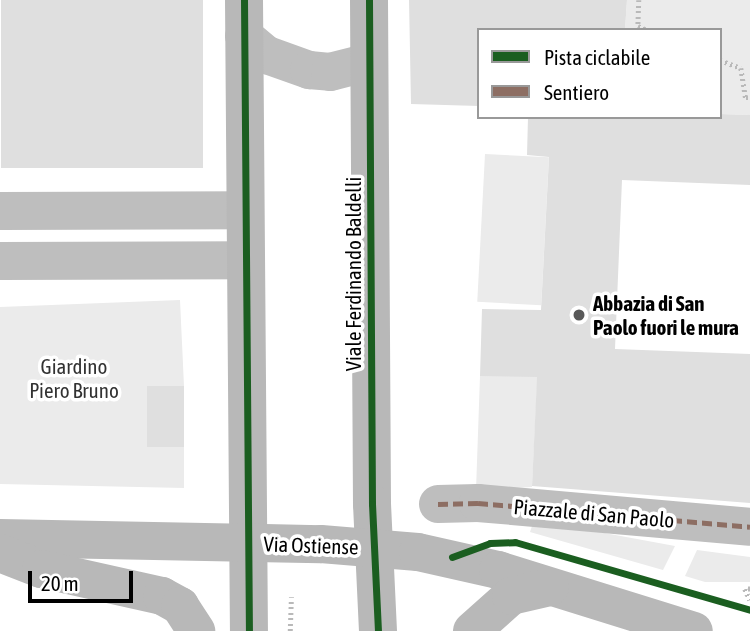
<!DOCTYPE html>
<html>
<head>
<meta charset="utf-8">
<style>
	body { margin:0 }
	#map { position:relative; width:750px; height:631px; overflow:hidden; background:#fff; font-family:"Asap Condensed",sans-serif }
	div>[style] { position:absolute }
	.green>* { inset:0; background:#ebebeb; transform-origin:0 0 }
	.building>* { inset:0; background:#dfdfdf; transform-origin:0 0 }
	.path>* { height:4.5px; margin-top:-2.25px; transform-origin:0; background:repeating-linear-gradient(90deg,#b9b9b9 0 2px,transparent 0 5.5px) }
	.street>* { height:38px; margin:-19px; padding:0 19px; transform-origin:19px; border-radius:19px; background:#bebebe }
	.secondary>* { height:38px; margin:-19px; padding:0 19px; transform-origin:19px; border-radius:19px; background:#b8b8b8 }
	.quiet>* { height:5px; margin-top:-2.5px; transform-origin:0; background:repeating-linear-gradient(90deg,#8d6e63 0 10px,transparent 0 15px) }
	.cycleway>* { height:7px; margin:-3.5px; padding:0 3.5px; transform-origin:3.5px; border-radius:3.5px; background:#1b5e20 }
	.dots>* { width:19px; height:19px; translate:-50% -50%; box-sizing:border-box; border:4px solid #fff; border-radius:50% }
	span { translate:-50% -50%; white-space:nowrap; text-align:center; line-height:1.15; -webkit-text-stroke:7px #fff; paint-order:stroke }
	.street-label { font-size:21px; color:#000 }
	.poi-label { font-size:21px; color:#000; font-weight:700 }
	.left { translate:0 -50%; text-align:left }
	.park-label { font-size:21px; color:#323232 }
	.legend { position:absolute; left:477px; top:28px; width:245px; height:91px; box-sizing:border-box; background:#fff; border:2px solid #999; margin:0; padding:9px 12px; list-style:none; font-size:21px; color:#000 }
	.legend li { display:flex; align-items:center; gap:14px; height:35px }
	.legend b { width:35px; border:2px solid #999 }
	.scale { position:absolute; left:28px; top:571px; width:105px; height:32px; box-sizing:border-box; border:4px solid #000; border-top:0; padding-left:9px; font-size:21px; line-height:24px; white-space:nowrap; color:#000; -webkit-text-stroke:5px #fff; paint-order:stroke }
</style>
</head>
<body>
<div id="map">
	<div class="green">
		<i style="clip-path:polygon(627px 0,750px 0,750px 115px,720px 114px,720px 30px,625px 30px)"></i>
		<i style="left:485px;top:154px;width:64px;height:148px;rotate:3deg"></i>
		<i style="clip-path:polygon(180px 300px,184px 386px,147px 386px,147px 446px,184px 447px,184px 488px,0 484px,0 307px)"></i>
		<i style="clip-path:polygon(540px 325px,532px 487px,476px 490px,480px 376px,502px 376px)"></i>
		<i style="clip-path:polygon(534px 520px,675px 546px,663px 570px,530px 532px)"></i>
		<i style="clip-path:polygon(697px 550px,750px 557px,750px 582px,705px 582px,685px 576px)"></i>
	</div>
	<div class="building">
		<i style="left:1px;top:0;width:202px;height:168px"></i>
		<i style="clip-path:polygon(409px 0,627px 0,625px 30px,479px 30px,479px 106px,411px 104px)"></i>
		<i style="clip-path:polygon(720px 114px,750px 115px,750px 185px,622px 180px,615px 349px,750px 354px,750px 503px,532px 486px,537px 377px,480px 376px,482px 309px,541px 310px,549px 157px,527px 155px,528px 117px)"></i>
		<i style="left:147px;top:386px;width:37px;height:61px"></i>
	</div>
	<div class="path">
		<i style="left:639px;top:0;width:26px;rotate:92deg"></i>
		<i style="left:638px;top:26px;width:10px;rotate:24deg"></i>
		<i style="left:720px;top:60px;width:22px;rotate:21deg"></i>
		<i style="left:741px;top:68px;width:30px;rotate:81deg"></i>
		<i style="left:746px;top:98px;width:4px"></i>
		<i style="left:750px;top:589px;width:5px;rotate:180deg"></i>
		<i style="left:745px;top:589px;width:12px;rotate:66deg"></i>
		<i style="left:290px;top:631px;width:34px;rotate:-88deg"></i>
	</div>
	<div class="street">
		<i style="left:244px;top:36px;width:30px;rotate:40deg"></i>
		<i style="left:267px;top:55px;width:45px;rotate:19.7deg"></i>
		<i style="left:309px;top:70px;width:21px;rotate:5deg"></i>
		<i style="left:330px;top:72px;width:40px;rotate:-14.4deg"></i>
		<i style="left:0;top:211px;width:245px;rotate:-0.2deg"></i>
		<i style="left:0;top:261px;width:246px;rotate:-0.2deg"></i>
		<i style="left:438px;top:504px;width:40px;rotate:-1.4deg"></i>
		<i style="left:478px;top:503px;width:273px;rotate:5deg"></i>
	</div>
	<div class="secondary">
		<i style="left:244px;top:0;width:631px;rotate:89.55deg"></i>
		<i style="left:369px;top:0;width:504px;rotate:89.66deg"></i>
		<i style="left:372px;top:504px;width:127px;rotate:87.3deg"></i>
		<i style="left:0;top:538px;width:321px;rotate:1.1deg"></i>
		<i style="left:321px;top:544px;width:97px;rotate:4.7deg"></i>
		<i style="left:418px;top:552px;width:82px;rotate:12.7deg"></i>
		<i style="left:498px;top:570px;width:205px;rotate:17.3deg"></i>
		<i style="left:0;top:553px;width:44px;rotate:21.3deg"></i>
		<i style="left:41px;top:569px;width:124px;rotate:12.6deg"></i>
		<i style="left:162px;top:596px;width:21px;rotate:29deg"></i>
		<i style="left:180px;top:606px;width:30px;rotate:57deg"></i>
		<i style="left:472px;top:631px;width:52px;rotate:-41.9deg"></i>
		<i style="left:511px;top:596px;width:40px;rotate:-13deg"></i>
	</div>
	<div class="quiet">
		<i style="left:438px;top:504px;width:40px;rotate:-1.4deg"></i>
		<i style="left:478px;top:503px;width:273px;rotate:5deg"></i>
	</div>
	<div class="cycleway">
		<i style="left:244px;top:0;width:631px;rotate:89.55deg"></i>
		<i style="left:369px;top:0;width:504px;rotate:89.66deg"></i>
		<i style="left:372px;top:504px;width:127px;rotate:87.3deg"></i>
		<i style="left:452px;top:557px;width:40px;rotate:-20.2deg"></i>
		<i style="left:490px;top:543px;width:25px;rotate:-2deg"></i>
		<i style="left:515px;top:542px;width:245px;rotate:16.1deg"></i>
	</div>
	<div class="dots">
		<i style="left:579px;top:315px;background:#595959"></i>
	</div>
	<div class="street-label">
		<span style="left:353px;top:274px;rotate:-90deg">Viale Ferdinando Baldelli</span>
		<span style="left:594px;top:513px;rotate:5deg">Piazzale di San Paolo</span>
		<span style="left:311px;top:545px;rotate:2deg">Via Ostiense</span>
	</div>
	<div class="poi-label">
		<span class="left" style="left:593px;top:315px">Abbazia di San<br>Paolo fuori le mura</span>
	</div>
	<div class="park-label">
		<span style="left:74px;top:378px">Giardino<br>Piero Bruno</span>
	</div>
	<ul class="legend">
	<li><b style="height:9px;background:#1b5e20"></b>Pista ciclabile</li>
	<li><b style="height:9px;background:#8d6e63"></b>Sentiero</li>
	</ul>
	<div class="scale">20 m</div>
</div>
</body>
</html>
